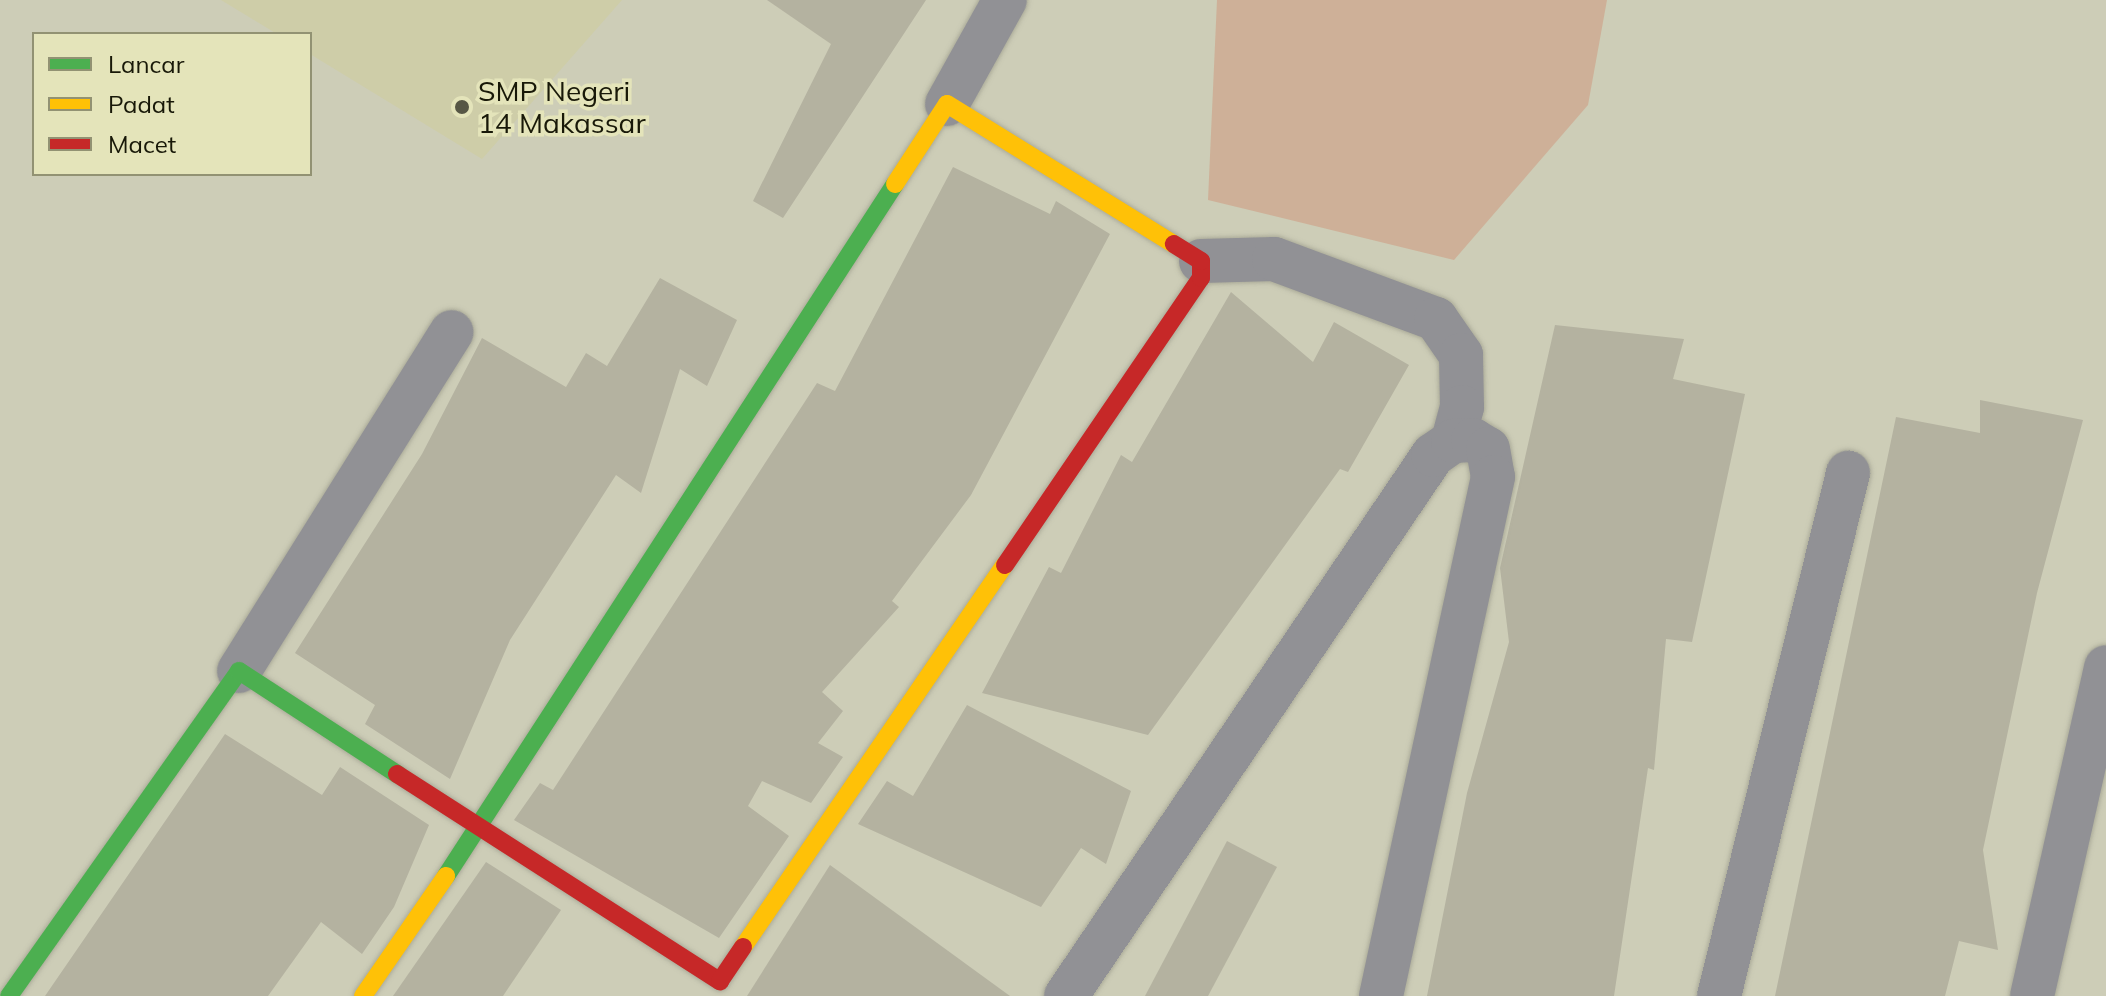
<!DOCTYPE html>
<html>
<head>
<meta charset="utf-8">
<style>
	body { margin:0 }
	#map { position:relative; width:2106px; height:996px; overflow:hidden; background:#cdcdb7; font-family:Mulish,sans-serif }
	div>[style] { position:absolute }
	.built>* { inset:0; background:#cecda8 }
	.green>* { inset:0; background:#ceb098 }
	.building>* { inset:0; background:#b4b2a0 }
	.roads { filter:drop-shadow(0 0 2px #abab99) drop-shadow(0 0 2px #abab99) }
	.street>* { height:44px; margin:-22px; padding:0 22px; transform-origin:22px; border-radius:22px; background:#919195 }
	.fast>* { height:18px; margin:-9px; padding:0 9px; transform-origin:9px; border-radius:9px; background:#4caf50 }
	.slow>* { height:18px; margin:-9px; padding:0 9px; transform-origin:9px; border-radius:9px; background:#ffc107 }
	.jam>* { height:18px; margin:-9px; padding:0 9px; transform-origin:9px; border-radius:9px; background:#c62828 }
	.dots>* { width:22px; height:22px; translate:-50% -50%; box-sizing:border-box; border:4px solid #e4e4ba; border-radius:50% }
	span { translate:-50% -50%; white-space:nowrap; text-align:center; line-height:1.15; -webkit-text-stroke:7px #e4e4ba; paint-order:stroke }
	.poi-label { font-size:28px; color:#181808 }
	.left { translate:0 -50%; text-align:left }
	.legend { position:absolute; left:32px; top:32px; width:280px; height:144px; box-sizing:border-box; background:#e4e4ba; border:2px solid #929273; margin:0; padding:10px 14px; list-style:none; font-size:24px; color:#181808 }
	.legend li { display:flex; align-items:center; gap:16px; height:40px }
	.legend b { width:40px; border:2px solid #929273 }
</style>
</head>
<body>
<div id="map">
	<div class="built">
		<i style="clip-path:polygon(221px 0,622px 0,482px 159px,310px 54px,310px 34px,277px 34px)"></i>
	</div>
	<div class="green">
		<i style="clip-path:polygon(1217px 0,1607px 0,1588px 105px,1454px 260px,1208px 200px)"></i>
	</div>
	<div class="building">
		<i style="clip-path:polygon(767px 0,926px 0,783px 218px,753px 201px,831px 44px)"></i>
		<i style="clip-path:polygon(953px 167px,1050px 214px,1056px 201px,1110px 234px,971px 495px,892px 601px,899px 607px,822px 692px,843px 711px,818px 743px,843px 757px,811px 803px,762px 781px,748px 806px,789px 836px,719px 938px,514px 820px,540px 783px,553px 790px,817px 383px,835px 391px)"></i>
		<i style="clip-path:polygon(660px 278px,737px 320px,707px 386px,680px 369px,641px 493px,616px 475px,510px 640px,450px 779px,365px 724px,375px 705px,295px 653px,422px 454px,482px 338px,566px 387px,586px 353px,607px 366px)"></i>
		<i style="clip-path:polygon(1231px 292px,1313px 362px,1334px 322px,1409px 365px,1348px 472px,1340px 469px,1148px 735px,982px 693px,1049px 567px,1061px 573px,1121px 455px,1132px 462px)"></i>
		<i style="clip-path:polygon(1555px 325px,1684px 339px,1673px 379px,1745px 394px,1692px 642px,1666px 639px,1654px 770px,1648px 768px,1614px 996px,1427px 996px,1467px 793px,1509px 642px,1500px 568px)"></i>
		<i style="clip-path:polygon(1980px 400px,2083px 420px,2037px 593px,1983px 850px,1998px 950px,1959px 941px,1945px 996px,1775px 996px,1896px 417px,1980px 433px)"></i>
		<i style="clip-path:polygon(967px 705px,1131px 791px,1106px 864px,1081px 848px,1041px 907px,858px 824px,887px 781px,913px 796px)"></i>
		<i style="clip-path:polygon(225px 734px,322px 795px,340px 767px,429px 825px,394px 907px,362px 954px,321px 922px,268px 996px,45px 996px)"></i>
		<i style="clip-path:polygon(1227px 841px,1277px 867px,1208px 996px,1145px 996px)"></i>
		<i style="clip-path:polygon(486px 862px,561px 910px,503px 996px,393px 996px)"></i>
		<i style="clip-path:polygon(830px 865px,1010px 996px,747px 996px)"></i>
	</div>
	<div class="roads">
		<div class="street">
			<i style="left:947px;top:104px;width:119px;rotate:-60.9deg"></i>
			<i style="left:1201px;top:261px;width:73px;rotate:-1.6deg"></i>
			<i style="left:1274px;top:259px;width:173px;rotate:20.3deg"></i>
			<i style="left:1436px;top:319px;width:44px;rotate:55.2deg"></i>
			<i style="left:1461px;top:355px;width:52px;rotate:88.9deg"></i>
			<i style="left:1462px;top:407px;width:35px;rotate:105deg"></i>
			<i style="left:239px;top:671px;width:400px;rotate:-57.9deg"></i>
			<i style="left:1066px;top:996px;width:654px;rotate:-55.85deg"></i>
			<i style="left:1433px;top:455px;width:24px;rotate:-35deg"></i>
			<i style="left:1453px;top:441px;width:20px;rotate:-3deg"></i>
			<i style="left:1473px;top:440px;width:17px;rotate:31deg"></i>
			<i style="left:1488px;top:449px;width:28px;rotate:80deg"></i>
			<i style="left:1493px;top:477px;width:531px;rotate:102.18deg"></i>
			<i style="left:1719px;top:996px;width:539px;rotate:-76.14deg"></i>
			<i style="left:2032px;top:996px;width:337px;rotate:-77.3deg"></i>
		</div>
		<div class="fast">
			<i style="left:446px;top:876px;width:825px;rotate:-57.02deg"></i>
			<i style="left:9px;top:996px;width:398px;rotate:-54.7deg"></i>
			<i style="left:239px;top:671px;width:189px;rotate:33.1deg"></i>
		</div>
		<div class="slow">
			<i style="left:895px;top:184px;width:95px;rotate:-57deg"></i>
			<i style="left:947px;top:104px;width:267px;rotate:31.7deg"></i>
			<i style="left:743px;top:947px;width:463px;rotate:-55.6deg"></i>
			<i style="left:363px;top:996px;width:146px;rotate:-55.3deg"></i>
		</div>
		<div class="jam">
			<i style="left:1005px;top:565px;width:348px;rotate:-55.7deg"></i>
			<i style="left:1201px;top:278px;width:17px;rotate:-90deg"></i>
			<i style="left:1201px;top:261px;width:32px;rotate:-148deg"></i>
			<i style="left:397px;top:774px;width:384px;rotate:32.7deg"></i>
			<i style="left:720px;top:981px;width:41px;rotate:-55.9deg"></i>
		</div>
	</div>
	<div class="dots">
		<i style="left:462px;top:107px;background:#575745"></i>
	</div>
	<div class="poi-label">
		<span class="left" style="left:478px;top:107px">SMP Negeri<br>14 Makassar</span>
	</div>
	<ul class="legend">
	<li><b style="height:10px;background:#4caf50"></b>Lancar</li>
	<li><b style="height:10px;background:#ffc107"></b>Padat</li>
	<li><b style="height:10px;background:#c62828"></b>Macet</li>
	</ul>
</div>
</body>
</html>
